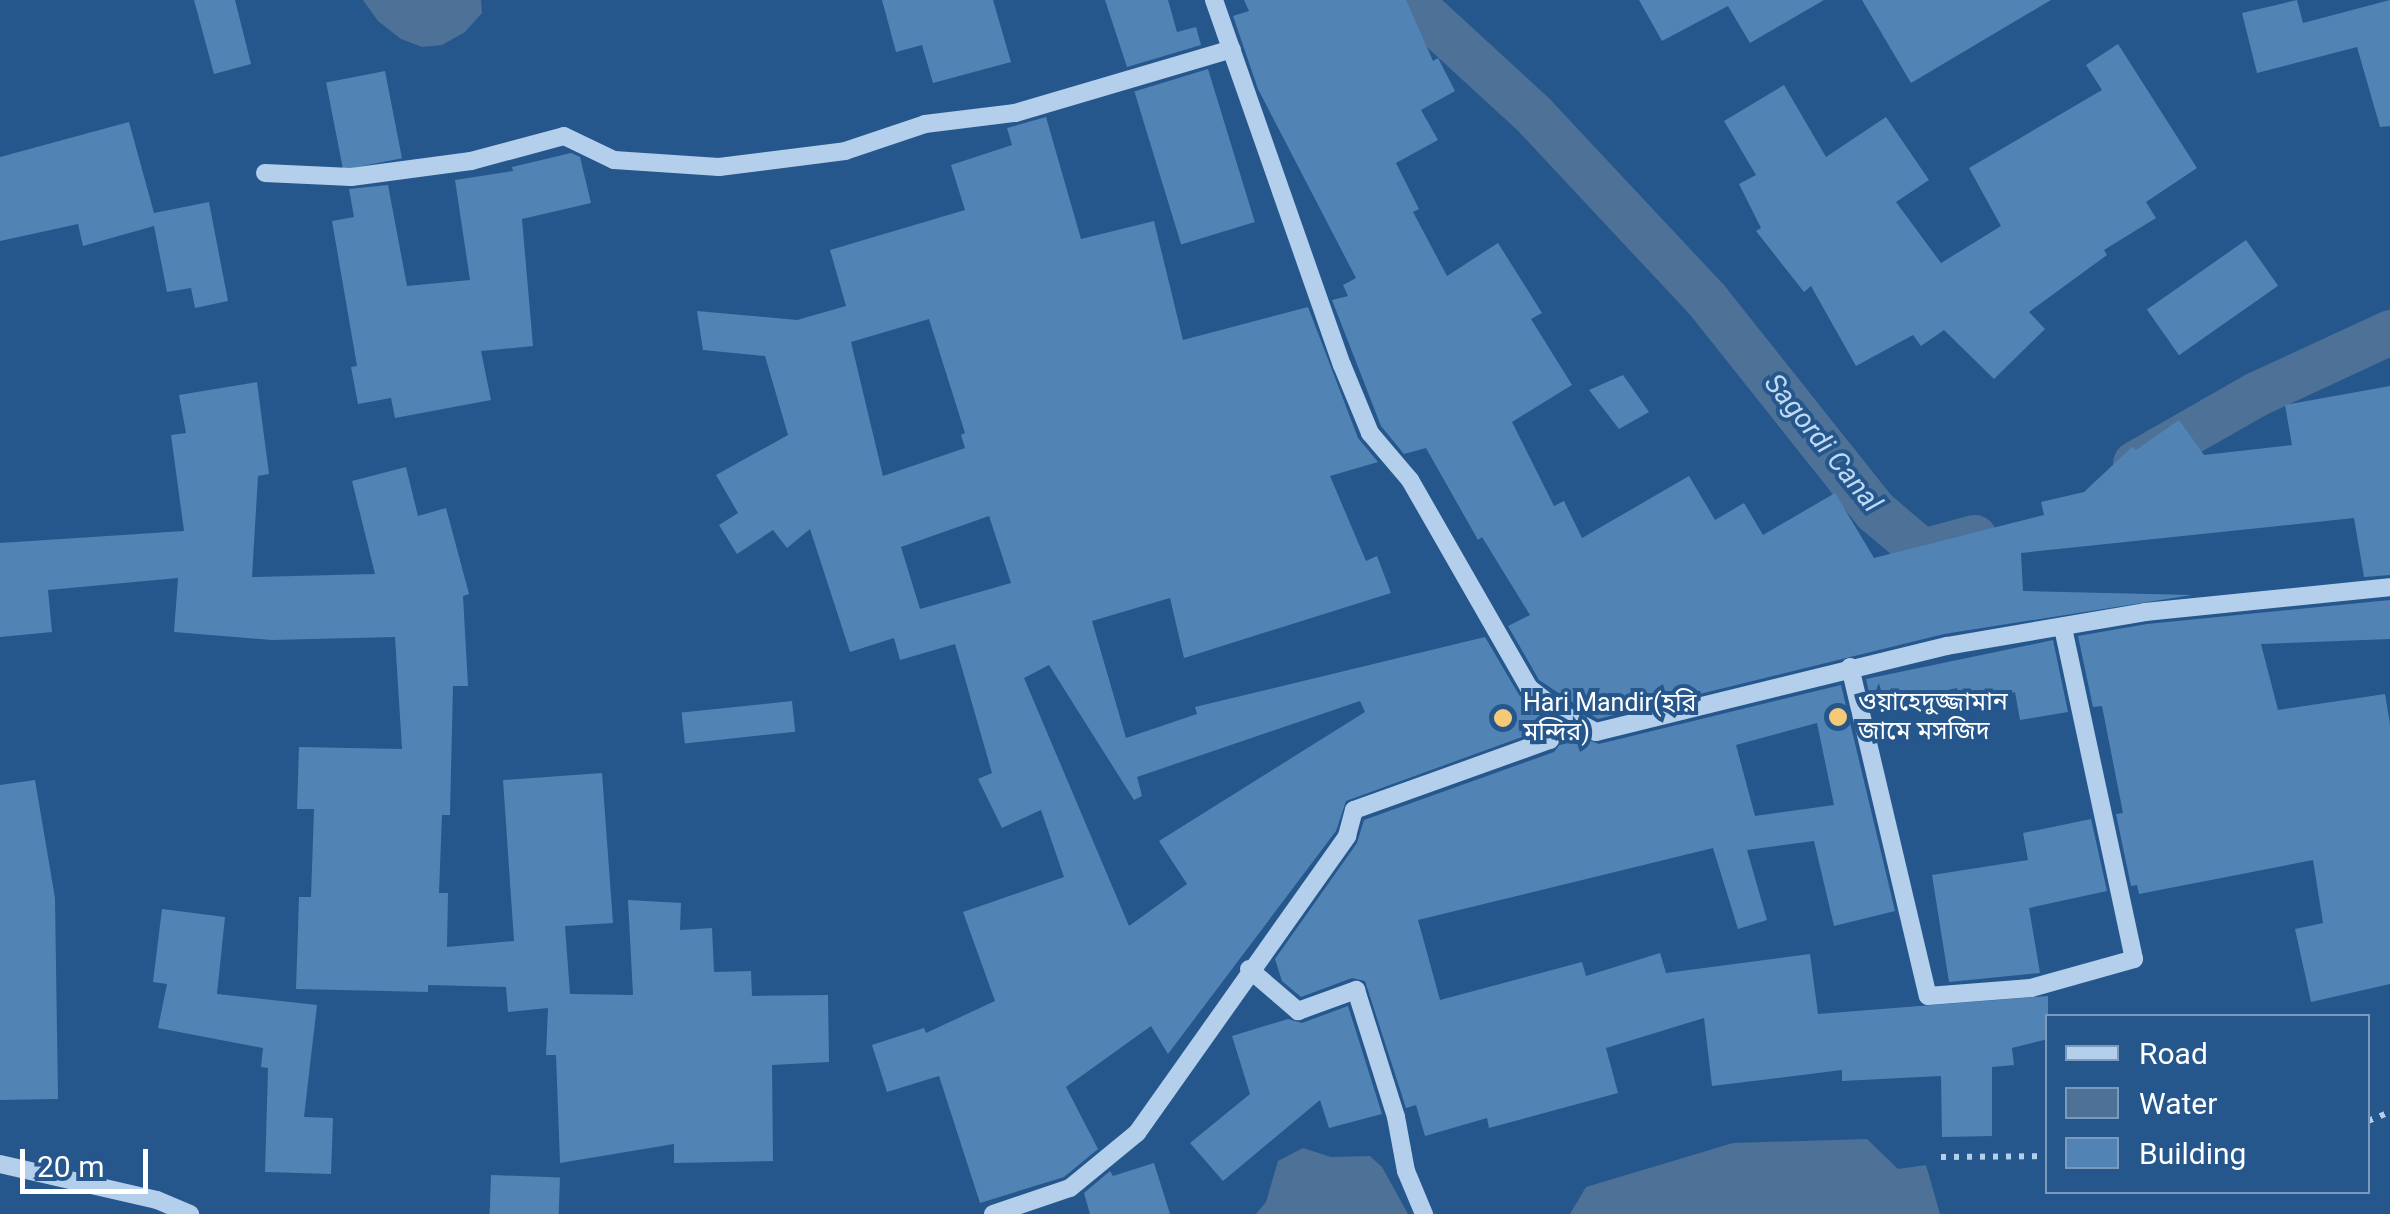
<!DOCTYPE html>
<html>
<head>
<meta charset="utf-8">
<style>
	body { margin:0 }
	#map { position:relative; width:2390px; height:1214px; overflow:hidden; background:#25578d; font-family:Roboto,"Noto Sans Bengali",sans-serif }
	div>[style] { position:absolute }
	.water>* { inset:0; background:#4e7197 }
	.canal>* { height:45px; margin:-22.5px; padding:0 22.5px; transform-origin:22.5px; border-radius:22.5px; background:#4e7197 }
	.building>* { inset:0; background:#5183b5; transform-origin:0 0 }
	.path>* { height:6px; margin-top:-3px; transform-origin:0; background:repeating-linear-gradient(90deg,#b3cfeb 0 5px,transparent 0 13px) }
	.minor>* { height:18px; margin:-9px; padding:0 9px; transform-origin:9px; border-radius:9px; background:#b3cfeb }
	.dots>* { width:28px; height:28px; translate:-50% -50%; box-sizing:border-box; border:5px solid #25578d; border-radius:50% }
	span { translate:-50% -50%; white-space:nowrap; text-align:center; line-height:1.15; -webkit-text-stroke:8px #25578d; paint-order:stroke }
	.poi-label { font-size:25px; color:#fff }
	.left { translate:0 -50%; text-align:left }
	.water-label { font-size:28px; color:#bfd9f2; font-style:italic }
	.legend { position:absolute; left:2045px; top:1014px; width:325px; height:180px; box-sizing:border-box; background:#25578d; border:2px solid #7c9abb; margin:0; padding:12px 18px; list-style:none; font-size:30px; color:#fff }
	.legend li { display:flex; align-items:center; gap:20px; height:50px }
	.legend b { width:50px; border:2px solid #7c9abb }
	.scale { position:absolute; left:20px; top:1149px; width:128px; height:45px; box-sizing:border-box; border:5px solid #fff; border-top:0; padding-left:12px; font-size:30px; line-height:35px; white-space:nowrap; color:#fff; -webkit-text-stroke:8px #25578d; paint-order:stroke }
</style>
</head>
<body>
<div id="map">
	<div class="water">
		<i style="clip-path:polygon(363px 0,481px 0,482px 13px,465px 32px,442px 45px,422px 47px,401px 39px,378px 21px)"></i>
		<i style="clip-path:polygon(1867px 1139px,1898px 1169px,1926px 1165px,1940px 1214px,1570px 1214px,1586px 1187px,1733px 1143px)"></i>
		<i style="clip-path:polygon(1303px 1148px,1331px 1157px,1370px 1156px,1382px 1167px,1408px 1214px,1256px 1214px,1266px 1202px,1278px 1161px)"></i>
	</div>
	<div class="canal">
		<i style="left:1409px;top:0;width:168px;rotate:42.6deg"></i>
		<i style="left:1533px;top:114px;width:255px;rotate:46.9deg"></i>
		<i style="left:1707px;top:300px;width:270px;rotate:51.5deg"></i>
		<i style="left:1875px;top:511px;width:62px;rotate:40.4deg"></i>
		<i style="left:1922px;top:551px;width:54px;rotate:-15.1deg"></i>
		<i style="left:2135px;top:463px;width:139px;rotate:-29.7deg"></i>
		<i style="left:2256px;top:394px;width:148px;rotate:-24.8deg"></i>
	</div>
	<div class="building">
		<i style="clip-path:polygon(194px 0,235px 0,251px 64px,214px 74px)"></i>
		<i style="clip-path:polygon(882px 0,993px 0,1011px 62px,933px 83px,922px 45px,896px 52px)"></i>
		<i style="clip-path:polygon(1105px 0,1168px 0,1177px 32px,1196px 27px,1201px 45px,1127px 67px)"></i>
		<i style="clip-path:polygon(1244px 0,1406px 0,1433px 61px,1438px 58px,1455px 91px,1421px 110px,1438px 140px,1396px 163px,1419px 209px,1413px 212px,1447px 276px,1498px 243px,1542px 313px,1531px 319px,1572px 385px,1512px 422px,1554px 506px,1564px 501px,1582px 538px,1689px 476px,1715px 520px,1744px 503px,1763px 535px,1835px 493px,1874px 558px,2044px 515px,2041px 502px,2084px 492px,2132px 447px,2136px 450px,2179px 420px,2204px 455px,2292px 445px,2285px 405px,2390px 386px,2390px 575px,2364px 577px,2354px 518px,2021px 553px,2023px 591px,2192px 595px,1944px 634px,1598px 719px,1539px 680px,1508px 626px,1530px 615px,1482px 537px,1478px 540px,1426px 448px,1404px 454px,1381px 426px,1332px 300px,1348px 296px,1343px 285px,1356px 278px,1258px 89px,1233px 16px,1249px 11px)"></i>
		<i style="clip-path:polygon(1639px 0,1824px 0,1750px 43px,1728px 6px,1662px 41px)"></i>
		<i style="clip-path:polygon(1862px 0,2051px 0,1911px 83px)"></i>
		<i style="clip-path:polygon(2297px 0,2303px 23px,2390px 0,2390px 126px,2380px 127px,2357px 47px,2257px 73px,2242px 13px)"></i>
		<i style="clip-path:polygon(2118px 44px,2197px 168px,2146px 202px,2156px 218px,2104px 250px,2107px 255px,2029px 312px,2045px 329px,1994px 379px,1944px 330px,1921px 346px,1913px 335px,1856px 366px,1811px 286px,1804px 292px,1756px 231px,1761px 228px,1739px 184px,1756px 175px,1724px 121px,1784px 85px,1826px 157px,1886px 117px,1929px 180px,1896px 202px,1941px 263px,2001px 226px,1969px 168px,2102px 90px,2086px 65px)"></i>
		<i style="left:1208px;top:69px;width:160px;height:77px;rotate:73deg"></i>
		<i style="left:385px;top:71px;width:89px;height:60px;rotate:79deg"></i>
		<i style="clip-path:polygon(evenodd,1046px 117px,1081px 239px,1154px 221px,1183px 340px,1308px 307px,1358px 438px,1378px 462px,1330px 476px,1366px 561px,1377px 556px,1391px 593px,1184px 658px,1170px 598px,1092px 621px,1126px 738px,1197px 714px,1195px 707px,1485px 637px,1519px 695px,1548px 718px,1541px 730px,1346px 801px,1336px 831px,1168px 1054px,1151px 1026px,1066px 1087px,1098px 1149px,1064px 1177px,980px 1203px,939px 1076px,887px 1092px,872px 1045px,924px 1028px,926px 1033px,995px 1001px,963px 912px,1064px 877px,1041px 810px,1002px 828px,978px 779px,992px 773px,955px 644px,900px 660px,894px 638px,850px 652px,810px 529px,787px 548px,773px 530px,737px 554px,719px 525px,738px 513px,716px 475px,788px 435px,765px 356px,703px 350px,697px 311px,797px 320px,846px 306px,830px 250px,965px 210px,951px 165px,1012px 145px,1007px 128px,1046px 117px,929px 319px,965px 433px,961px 435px,965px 448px,883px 476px,851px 342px,929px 319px,1046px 117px,989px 516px,1011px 583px,920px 609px,901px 547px,989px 516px,1046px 117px,1049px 665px,1134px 800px,1142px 796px,1137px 777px,1360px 701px,1365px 712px,1159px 841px,1187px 884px,1129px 926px,1024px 678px,1049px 665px)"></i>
		<i style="clip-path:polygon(129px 122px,154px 213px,209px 202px,228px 301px,195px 308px,191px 288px,167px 292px,154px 226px,83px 246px,78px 224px,0 241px,0 157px)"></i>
		<i style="clip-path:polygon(571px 153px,580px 157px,591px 203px,522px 219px,533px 346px,481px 351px,491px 400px,395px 418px,391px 398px,358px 404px,351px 367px,357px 366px,332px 221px,354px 217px,349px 189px,388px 185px,407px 286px,470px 280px,455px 180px,513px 171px,512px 167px)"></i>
		<i style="left:2246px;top:240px;width:56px;height:121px;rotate:55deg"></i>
		<i style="clip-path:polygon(1623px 375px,1649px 412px,1619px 429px,1589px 390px)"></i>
		<i style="clip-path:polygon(257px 382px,269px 474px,258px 476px,252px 577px,375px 574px,352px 481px,406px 467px,418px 516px,446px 508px,469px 594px,463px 596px,468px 686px,453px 686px,450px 815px,442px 815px,439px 893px,448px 893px,447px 947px,514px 941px,503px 780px,602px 773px,613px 923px,565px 926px,570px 994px,633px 995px,628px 900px,681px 903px,680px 930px,712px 928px,714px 972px,751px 971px,752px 996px,828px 995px,829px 1062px,772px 1065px,773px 1161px,674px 1163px,674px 1144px,560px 1163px,556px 1055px,546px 1055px,548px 1008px,508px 1012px,506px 987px,428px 985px,428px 992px,296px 989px,299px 897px,311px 897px,314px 809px,297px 809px,299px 747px,402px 749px,395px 637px,272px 640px,174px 632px,178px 578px,48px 590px,52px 632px,0 637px,0 543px,184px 531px,171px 435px,186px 433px,179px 395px)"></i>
		<i style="clip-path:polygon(2390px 600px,2390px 639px,2261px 644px,2278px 710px,2385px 694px,2390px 724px,2390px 984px,2311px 1002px,2295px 929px,2323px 923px,2313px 860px,2139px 894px,2137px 885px,2131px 886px,2116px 814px,2123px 813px,2102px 706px,2093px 707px,2078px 636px,2147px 624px)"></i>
		<i style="clip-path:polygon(2053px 640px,2068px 712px,2020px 720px,2015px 692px,1962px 707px,1957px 688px,1872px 706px,1866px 679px)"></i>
		<i style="clip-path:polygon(evenodd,1841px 685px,1895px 911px,1834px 926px,1814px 841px,1747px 850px,1767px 920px,1738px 929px,1713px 848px,1418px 920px,1440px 1000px,1582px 962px,1586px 976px,1660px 953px,1666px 973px,1810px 954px,1818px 1014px,2048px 996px,2048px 1039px,2012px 1048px,2014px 1065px,1992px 1067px,1992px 1136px,1942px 1137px,1941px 1076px,1842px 1081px,1842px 1070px,1712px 1086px,1704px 1018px,1606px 1048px,1618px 1093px,1489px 1128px,1487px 1118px,1425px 1136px,1416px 1105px,1406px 1108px,1365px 981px,1352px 978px,1301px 997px,1282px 981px,1275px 959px,1357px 843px,1364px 820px,1554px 752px,1569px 732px,1599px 744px,1841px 685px,1817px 723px,1834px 805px,1755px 816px,1736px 745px,1817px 723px)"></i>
		<i style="left:792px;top:701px;width:31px;height:111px;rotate:84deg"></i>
		<i style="clip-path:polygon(35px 780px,55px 898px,58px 1099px,0 1100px,0 785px)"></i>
		<i style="clip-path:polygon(2091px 819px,2107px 891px,2029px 908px,2040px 973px,1949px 982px,1932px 875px,2028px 860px,2023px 833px)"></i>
		<i style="clip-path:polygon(162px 909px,225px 917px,217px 994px,317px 1005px,304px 1117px,333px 1118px,331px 1174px,265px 1172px,268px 1068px,261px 1067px,263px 1048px,158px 1028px,167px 984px,153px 982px)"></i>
		<i style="clip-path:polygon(1348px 1006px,1382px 1114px,1329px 1128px,1320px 1100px,1223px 1181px,1190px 1143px,1250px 1094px,1232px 1036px,1288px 1019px,1302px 1023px)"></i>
		<i style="clip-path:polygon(1154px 1163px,1170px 1214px,1090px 1214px,1084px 1193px,1110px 1171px,1113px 1176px)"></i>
		<i style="left:491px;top:1175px;width:69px;height:39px;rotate:2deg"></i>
	</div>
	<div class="path">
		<i style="left:2368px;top:1121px;width:24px;rotate:-22deg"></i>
		<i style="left:1941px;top:1157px;width:107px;rotate:-0.5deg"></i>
	</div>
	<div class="minor">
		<i style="left:1214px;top:0;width:387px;rotate:70.7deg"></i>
		<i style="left:1342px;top:365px;width:74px;rotate:67.6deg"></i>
		<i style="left:1370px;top:433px;width:62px;rotate:49.6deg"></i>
		<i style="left:1410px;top:480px;width:240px;rotate:60.2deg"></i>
		<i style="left:1529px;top:688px;width:44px;rotate:37.6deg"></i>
		<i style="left:1564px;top:715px;width:36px;rotate:28deg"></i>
		<i style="left:1596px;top:732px;width:361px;rotate:-13.8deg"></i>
		<i style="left:1947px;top:646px;width:201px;rotate:-9.7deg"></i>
		<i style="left:2145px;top:612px;width:246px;rotate:-5.8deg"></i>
		<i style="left:265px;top:173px;width:86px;rotate:2.7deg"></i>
		<i style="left:351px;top:177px;width:121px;rotate:-7.6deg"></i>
		<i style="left:471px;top:161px;width:96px;rotate:-15deg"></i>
		<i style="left:564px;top:136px;width:55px;rotate:25.6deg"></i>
		<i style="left:614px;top:160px;width:105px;rotate:3.8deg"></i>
		<i style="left:719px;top:167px;width:127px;rotate:-7.2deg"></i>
		<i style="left:845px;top:151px;width:84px;rotate:-18.6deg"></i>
		<i style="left:925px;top:124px;width:91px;rotate:-7deg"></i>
		<i style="left:1015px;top:113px;width:226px;rotate:-16.4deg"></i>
		<i style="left:1850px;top:667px;width:338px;rotate:76.7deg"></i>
		<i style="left:1928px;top:996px;width:103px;rotate:-4.4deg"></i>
		<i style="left:2031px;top:988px;width:107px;rotate:-15.7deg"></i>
		<i style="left:2134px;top:959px;width:339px;rotate:-102.1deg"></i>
		<i style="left:1249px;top:969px;width:65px;rotate:40.6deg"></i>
		<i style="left:1298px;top:1011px;width:62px;rotate:-19.9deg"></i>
		<i style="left:1356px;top:990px;width:133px;rotate:72.5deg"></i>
		<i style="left:1396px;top:1117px;width:55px;rotate:79.5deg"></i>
		<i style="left:1406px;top:1171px;width:47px;rotate:67.3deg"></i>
		<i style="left:0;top:1164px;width:161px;rotate:12.9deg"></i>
		<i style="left:157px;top:1200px;width:36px;rotate:23deg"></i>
		<i style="left:993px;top:1214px;width:81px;rotate:-18.7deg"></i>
		<i style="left:1070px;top:1188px;width:87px;rotate:-39.4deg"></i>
		<i style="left:1137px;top:1133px;width:364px;rotate:-54.7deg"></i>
		<i style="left:1347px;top:836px;width:27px;rotate:-75deg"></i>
		<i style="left:1354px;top:810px;width:208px;rotate:-19.7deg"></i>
		<i style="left:1550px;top:740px;width:29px;rotate:-61deg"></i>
	</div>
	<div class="dots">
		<i style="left:1838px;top:717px;background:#f5ca77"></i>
		<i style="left:1503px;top:718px;background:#f5ca77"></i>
	</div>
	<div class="poi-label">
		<span class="left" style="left:1858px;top:717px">ওয়াহেদুজ্জামান<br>জামে মসজিদ</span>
		<span class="left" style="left:1523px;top:718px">Hari Mandir(হরি<br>মন্দির)</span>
	</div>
	<div class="water-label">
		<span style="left:1823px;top:443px;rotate:51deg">Sagordi Canal</span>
	</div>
	<ul class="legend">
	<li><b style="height:12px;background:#b3cfeb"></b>Road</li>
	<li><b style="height:28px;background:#4e7197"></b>Water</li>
	<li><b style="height:28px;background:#5183b5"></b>Building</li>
	</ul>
	<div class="scale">20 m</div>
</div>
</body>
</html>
